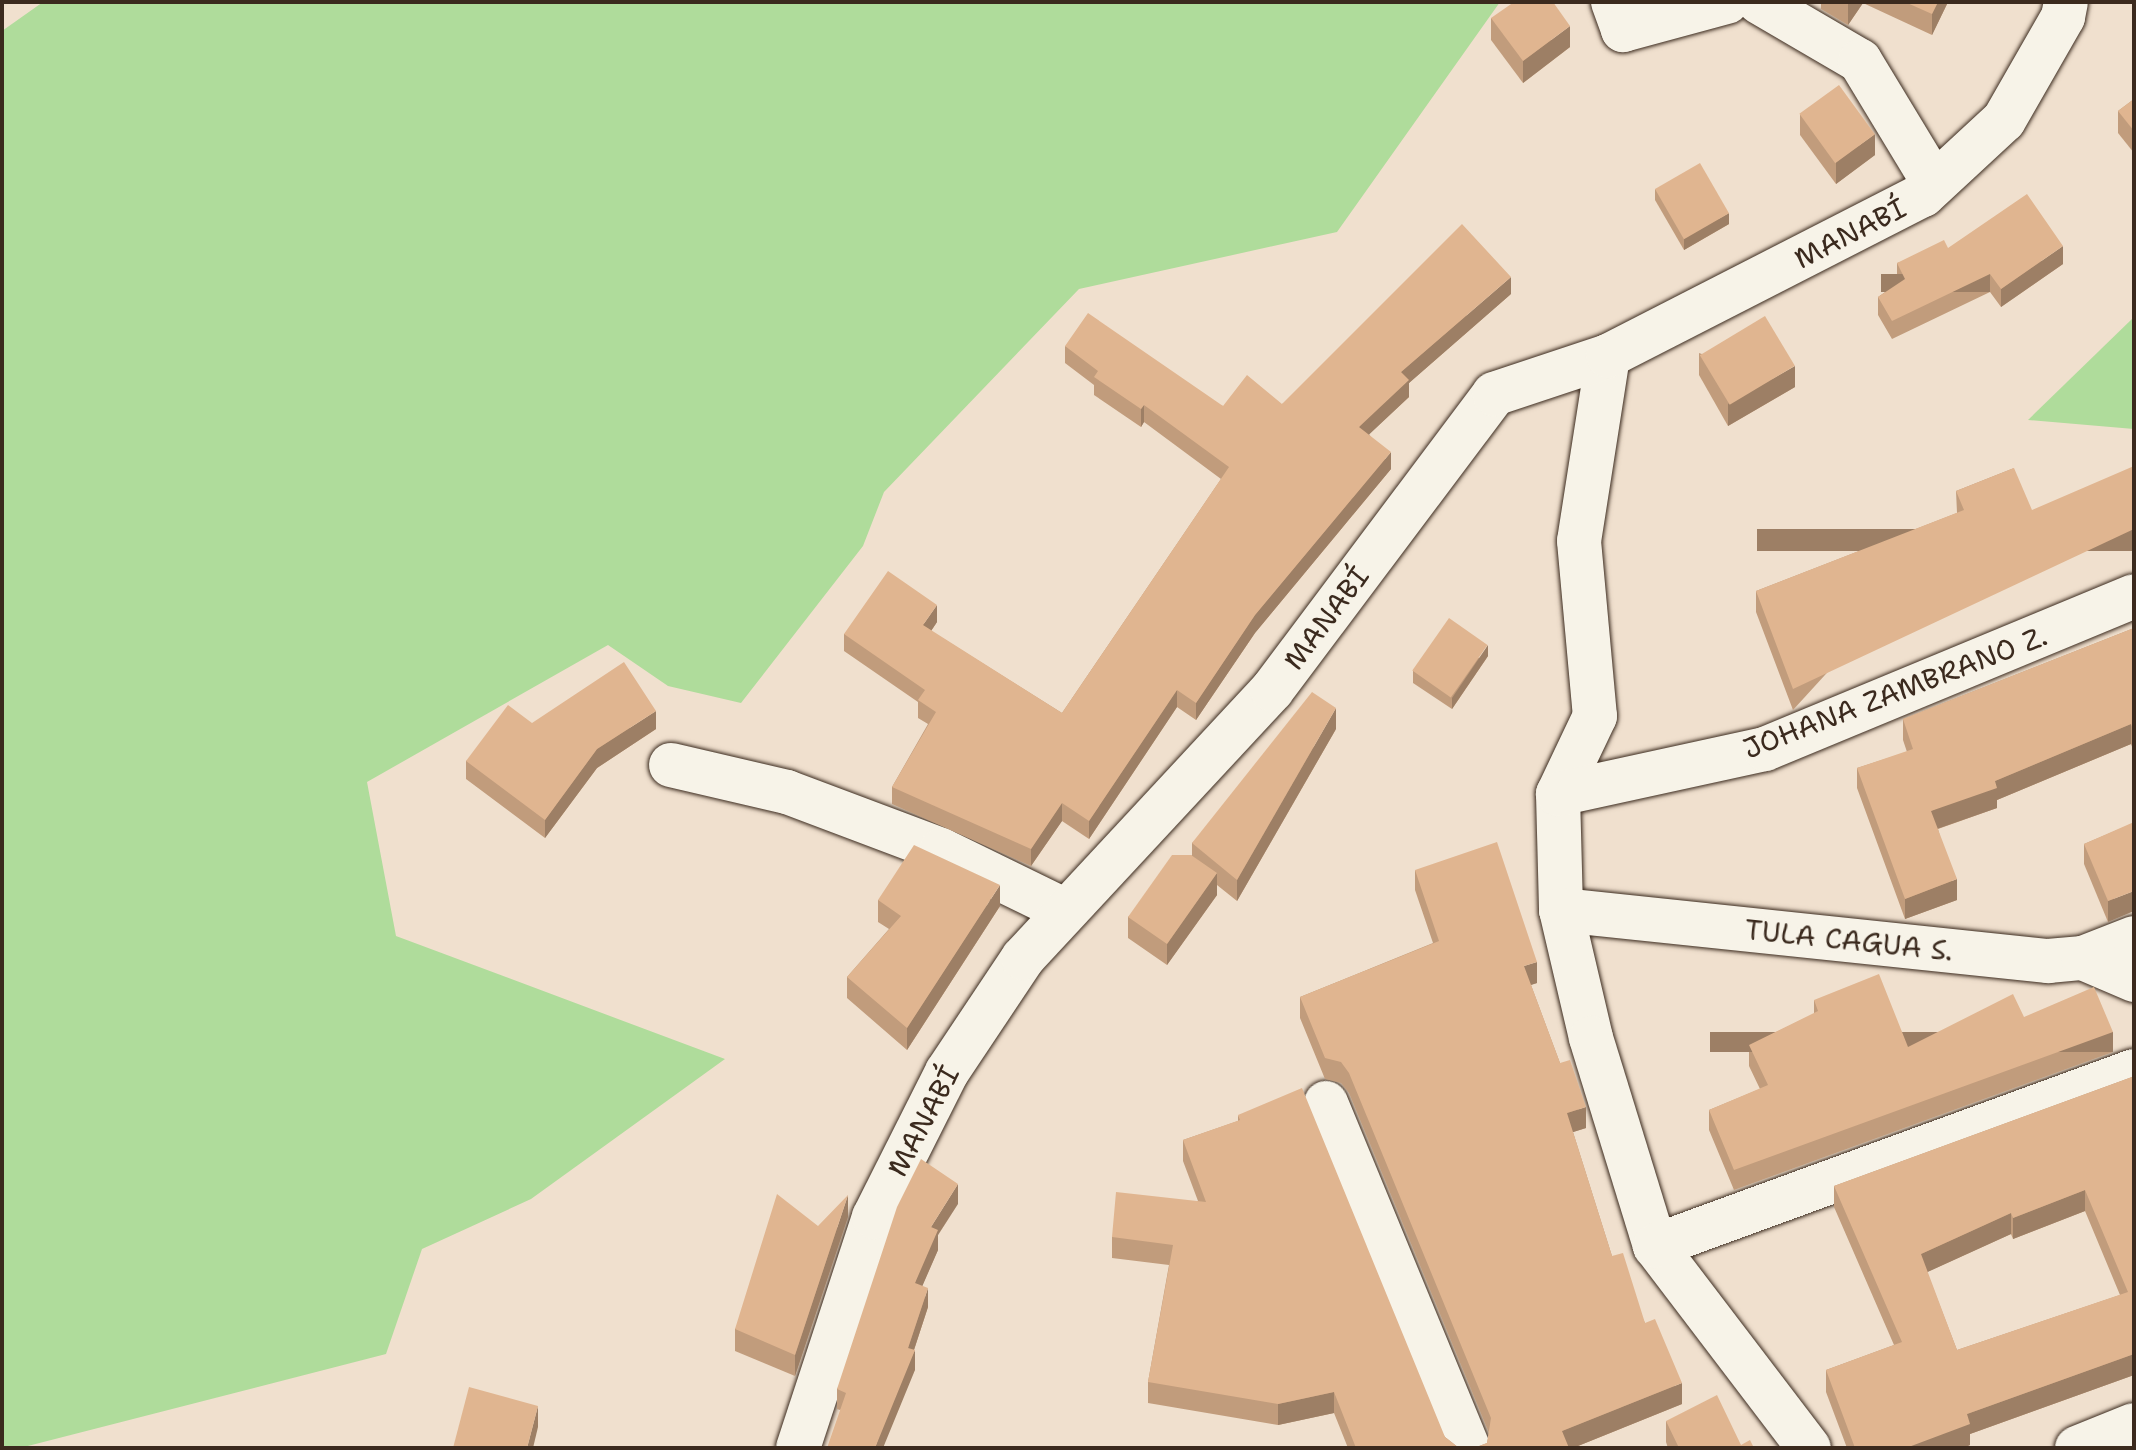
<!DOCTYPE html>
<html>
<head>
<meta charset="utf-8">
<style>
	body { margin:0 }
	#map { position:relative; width:2136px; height:1450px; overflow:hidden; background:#f0e0ce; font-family:"Shantell Sans",sans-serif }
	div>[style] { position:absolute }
	.green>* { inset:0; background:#afdc9b }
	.roads { filter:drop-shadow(0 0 2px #3b2a1e) drop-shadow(0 0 2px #3b2a1e) }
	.minor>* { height:44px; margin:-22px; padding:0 22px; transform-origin:22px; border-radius:22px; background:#f7f3e8 }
	.wall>* { inset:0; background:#c19c7c }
	.shaded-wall>* { inset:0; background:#9d7f65; transform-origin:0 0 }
	.building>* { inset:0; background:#e0b590; transform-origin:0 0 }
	span { translate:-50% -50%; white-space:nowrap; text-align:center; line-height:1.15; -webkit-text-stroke:6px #f7f3e8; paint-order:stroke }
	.street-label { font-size:28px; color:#3b2a1e }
	.frame { position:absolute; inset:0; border:4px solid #3b2a1e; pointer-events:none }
</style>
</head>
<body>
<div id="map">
	<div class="green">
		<i style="clip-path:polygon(43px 2px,1500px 2px,1337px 232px,1079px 289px,884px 492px,863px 546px,741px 703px,668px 686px,608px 645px,367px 782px,396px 936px,725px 1059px,531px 1199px,422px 1249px,386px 1354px,20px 1448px,2px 1448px,2px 31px)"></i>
		<i style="clip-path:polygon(2134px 317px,2134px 429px,2028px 420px)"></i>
	</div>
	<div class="roads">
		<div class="minor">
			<i style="left:1613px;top:2px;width:30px;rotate:70deg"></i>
			<i style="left:1623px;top:30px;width:108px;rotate:-15.1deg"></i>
			<i style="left:1759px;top:2px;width:117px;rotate:30.3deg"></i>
			<i style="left:1860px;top:61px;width:143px;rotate:58.8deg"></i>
			<i style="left:1608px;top:356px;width:187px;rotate:98.9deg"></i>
			<i style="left:1579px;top:541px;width:176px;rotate:84.8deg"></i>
			<i style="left:1595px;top:716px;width:86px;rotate:115.4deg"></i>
			<i style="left:1558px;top:794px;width:116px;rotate:88.5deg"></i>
			<i style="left:1561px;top:910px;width:131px;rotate:76.8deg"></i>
			<i style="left:1591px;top:1038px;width:218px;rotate:72.9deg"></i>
			<i style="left:1655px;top:1246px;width:254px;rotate:52.7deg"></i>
			<i style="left:671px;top:765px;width:119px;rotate:13.1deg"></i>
			<i style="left:787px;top:792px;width:165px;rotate:20.6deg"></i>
			<i style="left:941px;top:850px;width:137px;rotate:26deg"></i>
			<i style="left:1558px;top:794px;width:212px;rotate:-12.3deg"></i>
			<i style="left:1765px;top:749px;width:399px;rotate:-22.5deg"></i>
			<i style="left:1561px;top:910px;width:490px;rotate:6deg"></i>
			<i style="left:2048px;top:961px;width:35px;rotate:-5deg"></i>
			<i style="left:2083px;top:958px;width:55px;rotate:-21.4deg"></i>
			<i style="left:2083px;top:958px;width:56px;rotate:23.3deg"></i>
			<i style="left:1326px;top:1103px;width:373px;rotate:67.6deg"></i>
			<i style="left:1655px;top:1246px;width:510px;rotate:-20.07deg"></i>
			<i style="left:798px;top:1448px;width:243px;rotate:-71.8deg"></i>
			<i style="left:874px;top:1217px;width:162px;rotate:-63.3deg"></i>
			<i style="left:947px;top:1072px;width:137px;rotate:-56.3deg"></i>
			<i style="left:1023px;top:958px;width:366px;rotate:-47.1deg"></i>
			<i style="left:1272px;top:690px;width:370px;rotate:-53.1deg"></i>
			<i style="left:1494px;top:394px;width:120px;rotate:-18.4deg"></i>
			<i style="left:1608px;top:356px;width:354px;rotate:-27.1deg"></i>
			<i style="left:1923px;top:195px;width:110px;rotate:-42.8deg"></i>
			<i style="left:2004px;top:120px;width:119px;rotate:-60.2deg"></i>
			<i style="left:2063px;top:17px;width:15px;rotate:-79deg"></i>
			<i style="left:2077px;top:1448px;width:61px;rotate:-22deg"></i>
		</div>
	</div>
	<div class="wall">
		<i style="clip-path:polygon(1821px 2px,1948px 2px,1932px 35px,1863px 3px,1848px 25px,1821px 9px)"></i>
		<i style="clip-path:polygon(1491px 18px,1570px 47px,1523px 83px,1491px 40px)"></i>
		<i style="clip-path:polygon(2134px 99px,2134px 153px,2118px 133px,2118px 111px)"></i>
		<i style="clip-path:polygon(1800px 114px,1875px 155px,1836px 184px,1800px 135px)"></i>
		<i style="clip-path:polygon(1655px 189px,1729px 224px,1684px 250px,1655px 200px)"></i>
		<i style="clip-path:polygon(1948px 248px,2063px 264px,2001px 307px,1990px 292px,1892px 339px,1878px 315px,1878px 297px,1898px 283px,1897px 281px,1897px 263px)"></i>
		<i style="clip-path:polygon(1511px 294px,1409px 383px,1409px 397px,1369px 434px,1391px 469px,1255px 633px,1196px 720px,1177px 707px,1089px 839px,1062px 821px,1031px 866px,892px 804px,892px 787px,928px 724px,918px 718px,918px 702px,844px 651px,844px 634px,937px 622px,931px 631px,1062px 713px,1221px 479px,1144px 422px,1141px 427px,1094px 395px,1094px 385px,1065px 363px,1065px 346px,1223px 406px,1282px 404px)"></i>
		<i style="clip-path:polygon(1699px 353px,1795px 387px,1728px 426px,1699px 375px)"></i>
		<i style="clip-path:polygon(2014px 468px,1793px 710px,1756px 612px,1756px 591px,1957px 513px,1956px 491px)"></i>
		<i style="clip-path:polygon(2134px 628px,2134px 752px,2131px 744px,1997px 800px,1997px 808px,1938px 829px,1957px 900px,1905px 919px,1857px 788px,1857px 768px,1907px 752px,1903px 740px,1903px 719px)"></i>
		<i style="clip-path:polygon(1488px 656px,1452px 709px,1413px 683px,1413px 671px)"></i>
		<i style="clip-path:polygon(532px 723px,656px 729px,597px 768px,545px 838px,466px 779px,466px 761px)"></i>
		<i style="clip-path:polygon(1336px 729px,1237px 901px,1217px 885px,1217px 895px,1167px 965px,1128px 938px,1128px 917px,1192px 855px,1192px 843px)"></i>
		<i style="clip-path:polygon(2134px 823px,2108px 922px,2084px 864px,2084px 844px)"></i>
		<i style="clip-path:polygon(1415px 870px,1537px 983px,1531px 985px,1560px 1063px,1586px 1128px,1573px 1132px,1612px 1256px,1645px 1323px,1682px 1404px,1573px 1448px,1474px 1448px,1487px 1443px,1489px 1433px,1349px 1093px,1341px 1083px,1325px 1079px,1300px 1018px,1300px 997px,1433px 943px,1415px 890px)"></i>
		<i style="clip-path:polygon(878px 900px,1000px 906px,907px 1050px,847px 998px,847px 977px,889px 929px,878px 922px)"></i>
		<i style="clip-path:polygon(1814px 1000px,1908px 1047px,2113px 1052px,1734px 1190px,1709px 1130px,1709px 1110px,1760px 1089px,1749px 1066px,1749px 1045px,1814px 1014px)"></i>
		<i style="clip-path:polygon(evenodd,2132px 1077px,2134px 1375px,1970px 1434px,1970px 1445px,1963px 1448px,1847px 1448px,1826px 1392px,1826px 1370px,1894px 1345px,1834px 1207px,1834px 1186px,2132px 1077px,2085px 1211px,2120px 1295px,1957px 1350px,1927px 1272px,2011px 1234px,2013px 1239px,2085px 1211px)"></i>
		<i style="clip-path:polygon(1238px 1115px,1445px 1437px,1459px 1448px,1348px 1448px,1334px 1413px,1278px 1425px,1148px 1403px,1148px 1382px,1169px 1265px,1112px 1258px,1112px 1237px,1198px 1201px,1183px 1161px,1183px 1140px,1238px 1121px)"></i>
		<i style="clip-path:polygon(958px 1204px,938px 1235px,938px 1250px,922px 1286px,928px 1307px,914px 1350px,915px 1370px,840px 1410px,837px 1409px,837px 1389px)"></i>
		<i style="clip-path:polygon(848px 1217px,795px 1376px,735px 1351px,735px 1329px)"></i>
		<i style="clip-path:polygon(1666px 1421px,1741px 1445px,1754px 1448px,1668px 1448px,1666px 1442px)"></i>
	</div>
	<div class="shaded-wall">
		<i style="clip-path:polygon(1849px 2px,1863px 3px,1848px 25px,1848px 4px)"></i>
		<i style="clip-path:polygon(1938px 2px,1948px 2px,1932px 35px,1932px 14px)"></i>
		<i style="clip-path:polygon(1570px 26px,1570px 47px,1523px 83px,1523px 61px)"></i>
		<i style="clip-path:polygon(1875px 134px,1875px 155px,1836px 184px,1836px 162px)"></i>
		<i style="clip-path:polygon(1729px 213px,1729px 224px,1684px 250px,1684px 238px)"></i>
		<i style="clip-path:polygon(2063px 246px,2063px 264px,2001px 307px,2001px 289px)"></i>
		<i style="left:1990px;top:274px;width:18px;height:109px;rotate:90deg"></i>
		<i style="clip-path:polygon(1511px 277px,1511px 294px,1409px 383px,1409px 397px,1359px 444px,1359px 427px,1401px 372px)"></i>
		<i style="clip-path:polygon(1795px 366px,1795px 387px,1728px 426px,1728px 404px)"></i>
		<i style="clip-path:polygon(1144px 405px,1144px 422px,1141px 427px,1141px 409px)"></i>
		<i style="clip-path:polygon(1391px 452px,1391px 469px,1255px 633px,1196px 720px,1196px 703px,1255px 615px)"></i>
		<i style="left:2134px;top:529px;width:22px;height:377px;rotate:90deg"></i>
		<i style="clip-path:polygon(937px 605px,937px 622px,923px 643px,923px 625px)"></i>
		<i style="clip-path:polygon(1488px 645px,1488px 656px,1452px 709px,1452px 698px)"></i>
		<i style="clip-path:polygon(1177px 690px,1177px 707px,1089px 839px,1089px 821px)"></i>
		<i style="clip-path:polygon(1336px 708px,1336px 729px,1237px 901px,1237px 880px)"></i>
		<i style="clip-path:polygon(656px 711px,656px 729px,597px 768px,545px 838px,545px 820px,597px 749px)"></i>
		<i style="clip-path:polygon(2131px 724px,2131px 744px,1997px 800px,1997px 808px,1931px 831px,1931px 811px,1995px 781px)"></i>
		<i style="clip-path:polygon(1062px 803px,1062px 821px,1031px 866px,1031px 849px)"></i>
		<i style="clip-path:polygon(1217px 873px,1217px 895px,1167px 965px,1167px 944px)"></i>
		<i style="clip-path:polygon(1957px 879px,1957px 900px,1905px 919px,1905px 899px)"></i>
		<i style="clip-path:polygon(1000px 885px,1000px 906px,907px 1050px,907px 1028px)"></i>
		<i style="clip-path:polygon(2134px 891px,2134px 911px,2108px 922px,2108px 901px)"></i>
		<i style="clip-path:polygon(1537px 962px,1537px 983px,1524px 987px,1524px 966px)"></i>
		<i style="left:2113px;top:1032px;width:20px;height:403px;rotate:90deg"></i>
		<i style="clip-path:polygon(1586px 1107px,1586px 1128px,1567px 1134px,1567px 1113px)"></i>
		<i style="clip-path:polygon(958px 1184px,958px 1204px,938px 1235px,938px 1250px,915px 1303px,915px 1283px,931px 1227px)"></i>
		<i style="clip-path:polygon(2085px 1190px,2085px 1211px,2013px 1239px,2013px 1218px)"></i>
		<i style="clip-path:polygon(848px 1195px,848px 1217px,795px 1376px,795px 1355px)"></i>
		<i style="clip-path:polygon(2011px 1213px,2011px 1234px,1921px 1275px,1921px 1254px)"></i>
		<i style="clip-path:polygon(928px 1288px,928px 1307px,911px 1359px,915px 1350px,915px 1370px,883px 1448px,875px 1448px)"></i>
		<i style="clip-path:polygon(2134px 1354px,2134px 1375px,1970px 1434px,1970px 1445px,1963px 1448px,1906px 1448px,1967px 1414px)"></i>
		<i style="clip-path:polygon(1682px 1383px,1682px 1404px,1573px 1448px,1562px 1448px,1562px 1431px)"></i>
		<i style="clip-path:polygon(1334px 1392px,1334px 1413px,1278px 1425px,1278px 1404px)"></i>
		<i style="clip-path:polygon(538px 1406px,538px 1427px,533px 1448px,527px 1448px)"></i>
	</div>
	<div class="building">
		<i style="clip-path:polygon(1514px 2px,1553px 2px,1570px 26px,1523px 61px,1491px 18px)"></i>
		<i style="clip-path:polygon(1905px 2px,1938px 2px,1932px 14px)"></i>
		<i style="left:1839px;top:85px;width:61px;height:49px;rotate:54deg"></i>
		<i style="clip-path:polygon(2134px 99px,2134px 131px,2118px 111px)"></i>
		<i style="left:1700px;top:163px;width:58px;height:52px;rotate:60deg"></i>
		<i style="clip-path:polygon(2027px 194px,2063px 246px,2001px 289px,1990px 274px,1892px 321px,1878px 297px,1905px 279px,1897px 263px,1944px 240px,1948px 248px)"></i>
		<i style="clip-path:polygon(1462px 224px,1511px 277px,1401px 372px,1409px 380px,1359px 427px,1391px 452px,1255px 615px,1196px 703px,1177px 690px,1089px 821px,1062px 803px,1031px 849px,892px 787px,936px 712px,918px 700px,925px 690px,844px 634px,888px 571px,937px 605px,923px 625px,1062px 713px,1229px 467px,1144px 405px,1141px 409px,1094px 377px,1098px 371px,1065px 346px,1088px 313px,1223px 406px,1247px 375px,1282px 404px)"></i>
		<i style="left:1765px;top:316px;width:58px;height:76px;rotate:59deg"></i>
		<i style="clip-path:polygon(2134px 466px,2134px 529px,1793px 689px,1756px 591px,1964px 510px,1956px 491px,2014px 468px,2032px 510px)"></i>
		<i style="left:1449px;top:618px;width:47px;height:64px;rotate:35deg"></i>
		<i style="clip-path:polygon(2134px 628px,2134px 732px,2131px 724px,1995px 781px,1997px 788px,1931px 811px,1957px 879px,1905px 899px,1857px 768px,1913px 749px,1903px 719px)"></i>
		<i style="clip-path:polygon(624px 662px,656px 711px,597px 749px,545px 820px,466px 761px,508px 705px,532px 723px)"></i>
		<i style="clip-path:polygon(1312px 692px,1336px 708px,1237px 880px,1192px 843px)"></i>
		<i style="clip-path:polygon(2134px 822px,2134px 891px,2108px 901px,2084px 844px)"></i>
		<i style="clip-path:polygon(1497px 842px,1537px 962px,1524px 966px,1560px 1063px,1570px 1060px,1586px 1107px,1567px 1113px,1612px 1256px,1623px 1253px,1645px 1323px,1655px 1319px,1682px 1383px,1562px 1431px,1569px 1448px,1474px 1448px,1487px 1443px,1491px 1418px,1349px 1073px,1341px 1062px,1325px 1058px,1300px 997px,1439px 941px,1415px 870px)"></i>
		<i style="clip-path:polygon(914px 845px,1000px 885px,907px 1028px,847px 977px,901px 916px,878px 900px)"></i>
		<i style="clip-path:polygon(1172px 855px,1191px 855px,1217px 873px,1167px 944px,1128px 917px)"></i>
		<i style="clip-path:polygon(1879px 974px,1908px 1047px,2013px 994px,2024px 1017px,2094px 987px,2113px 1032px,1734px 1170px,1709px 1110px,1768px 1085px,1749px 1045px,1818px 1011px,1814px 1000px)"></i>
		<i style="clip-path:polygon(evenodd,2132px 1077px,2134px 1081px,2134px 1354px,1967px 1414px,1970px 1424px,1906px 1448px,1855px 1448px,1826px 1370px,1902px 1342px,1834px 1186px,2132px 1077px,2085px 1190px,2128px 1292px,1957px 1350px,1921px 1254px,2011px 1213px,2013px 1218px,2085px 1190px)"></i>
		<i style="clip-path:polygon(1302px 1088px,1445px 1437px,1459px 1448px,1356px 1448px,1334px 1392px,1278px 1404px,1148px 1382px,1173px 1245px,1112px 1237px,1116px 1192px,1206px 1202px,1183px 1140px,1240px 1120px,1238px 1115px)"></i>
		<i style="clip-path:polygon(921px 1159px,958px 1184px,931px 1227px,938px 1230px,915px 1283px,928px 1288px,908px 1348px,915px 1350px,875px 1448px,827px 1448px,846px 1393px,837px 1389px,897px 1207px)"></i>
		<i style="clip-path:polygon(777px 1194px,818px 1226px,848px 1195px,795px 1355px,735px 1329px)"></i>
		<i style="clip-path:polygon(469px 1387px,538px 1406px,527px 1448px,453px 1448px)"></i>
		<i style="clip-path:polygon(1717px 1395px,1741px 1445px,1750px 1440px,1754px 1448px,1679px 1448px,1666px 1421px)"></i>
	</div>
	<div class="street-label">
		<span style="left:1850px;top:233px;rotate:-27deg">MANABÍ</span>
		<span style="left:1326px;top:618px;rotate:-53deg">MANABÍ</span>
		<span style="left:1895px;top:692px;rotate:-21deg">JOHANA ZAMBRANO Z.</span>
		<span style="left:1849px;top:940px;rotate:6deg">TULA CAGUA S.</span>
		<span style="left:923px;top:1121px;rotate:-62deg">MANABÍ</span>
	</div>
	<div class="frame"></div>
</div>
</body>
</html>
